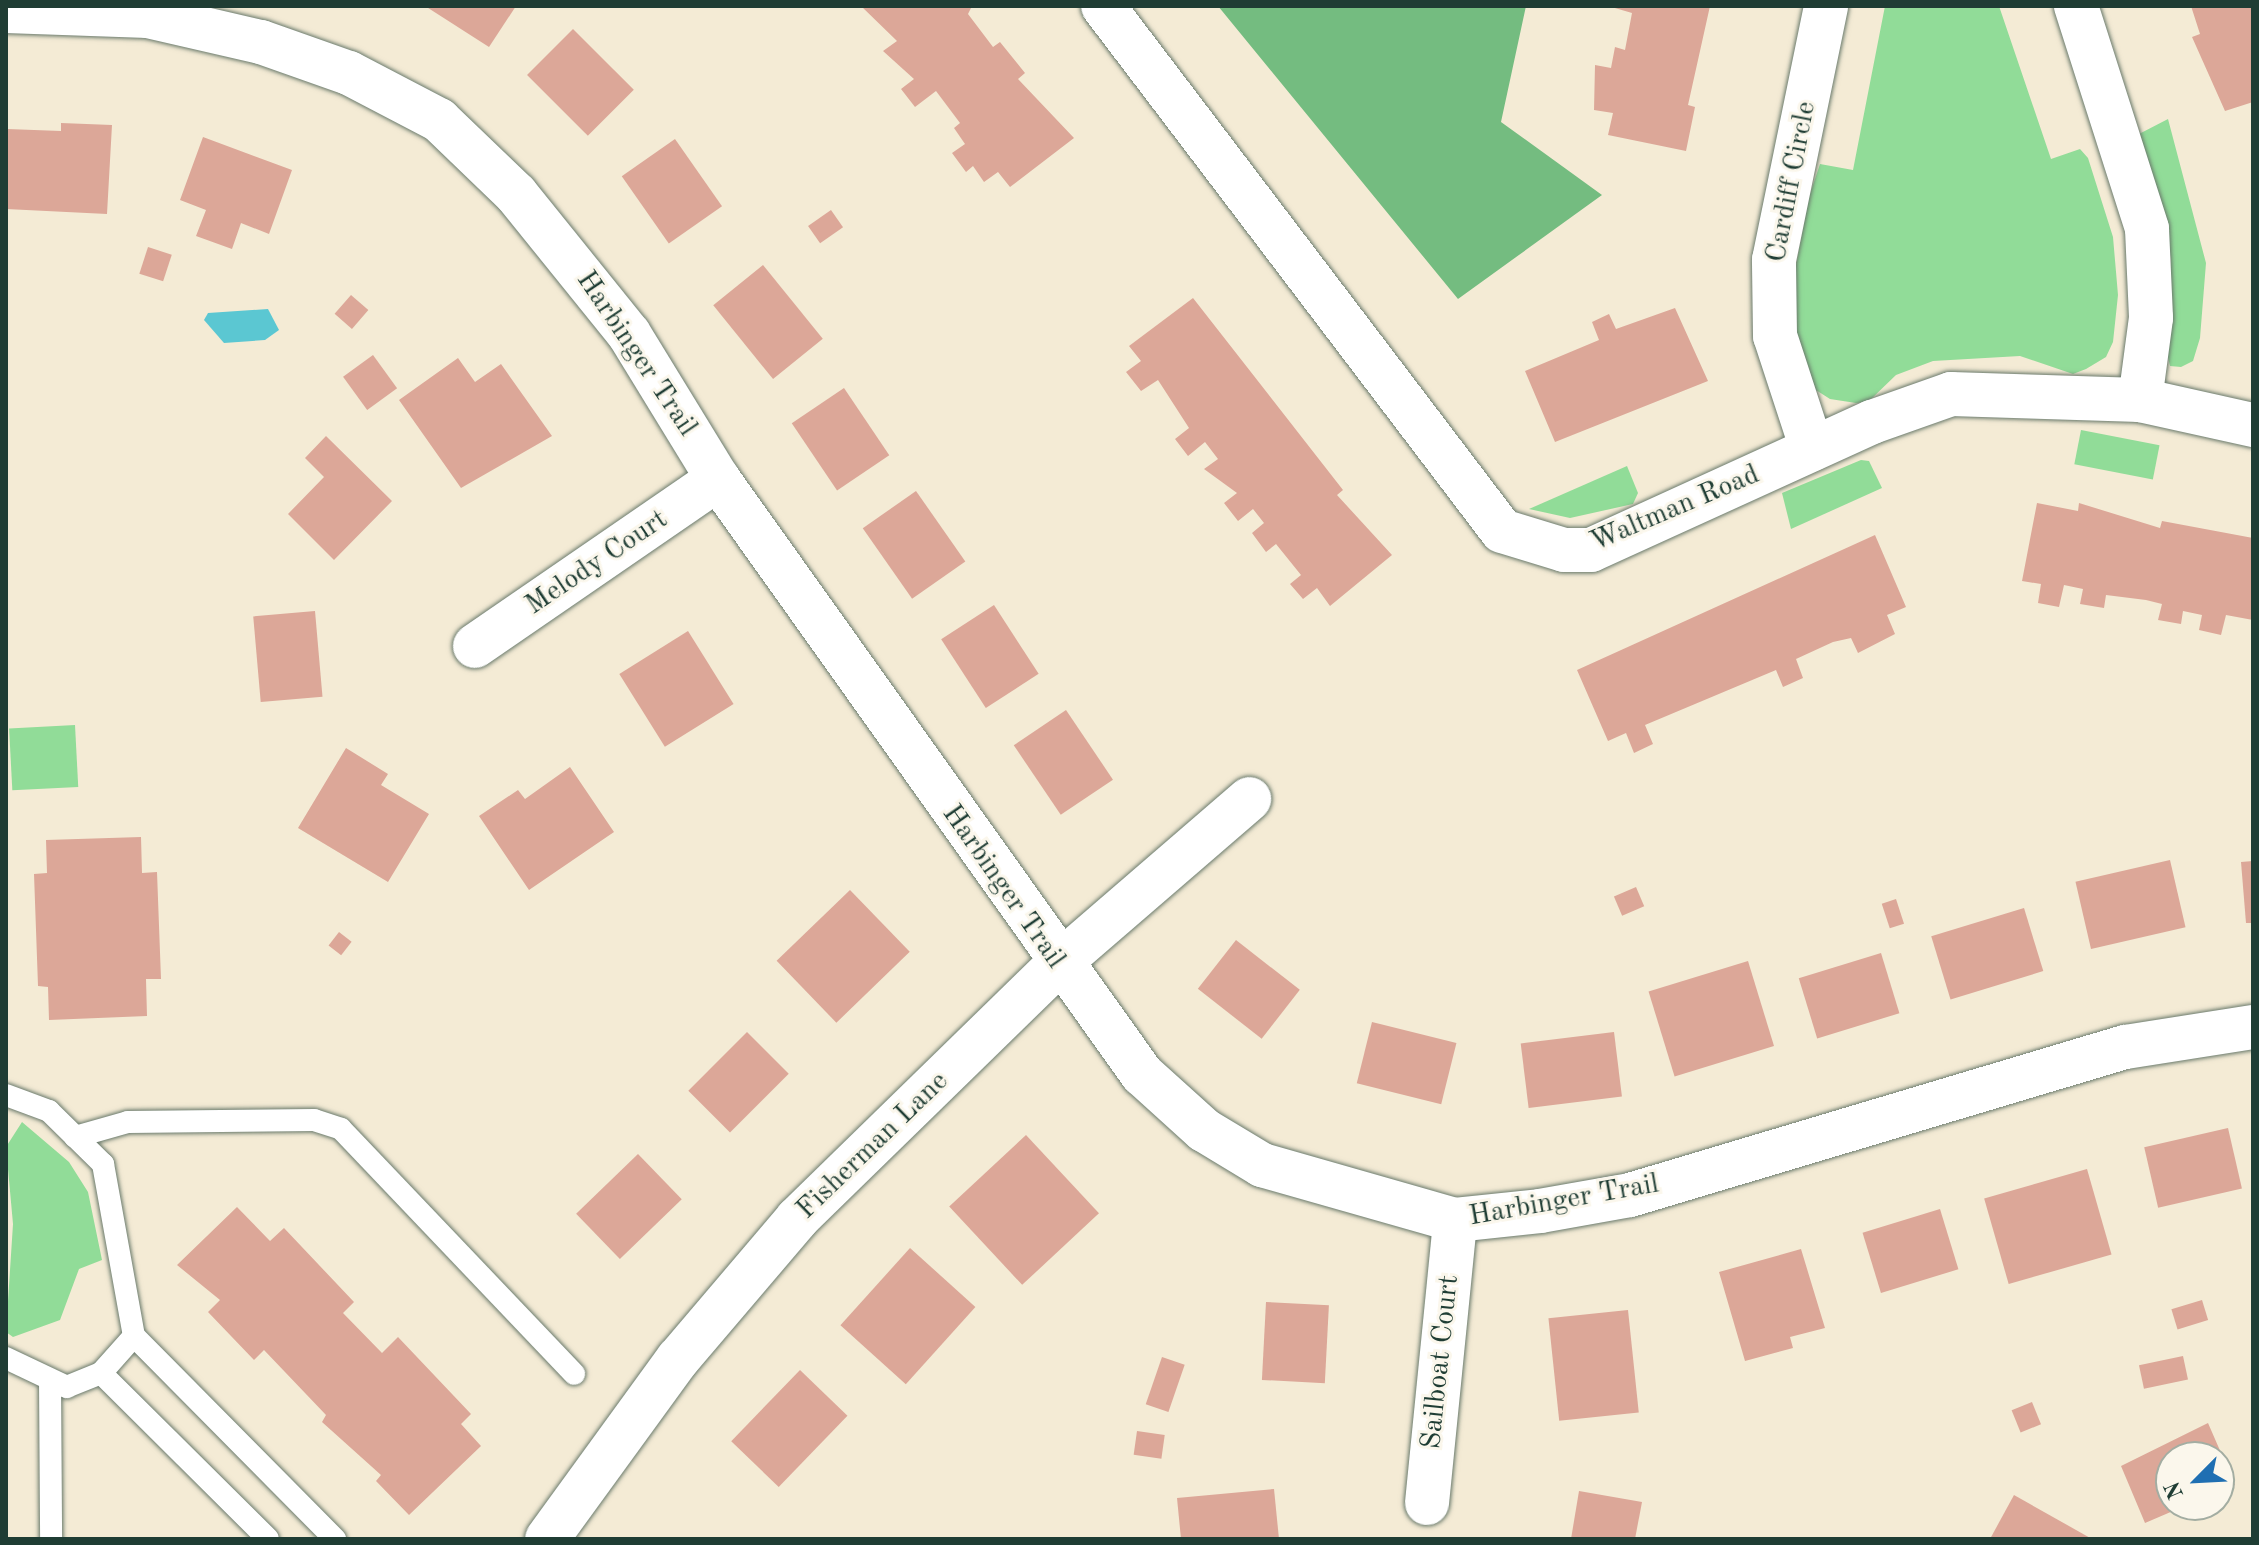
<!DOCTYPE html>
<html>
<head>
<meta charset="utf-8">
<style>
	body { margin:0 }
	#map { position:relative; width:2259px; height:1545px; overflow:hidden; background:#f4ebd5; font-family:"Old Standard TT",serif }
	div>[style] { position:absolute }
	.green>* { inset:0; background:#91dc98; transform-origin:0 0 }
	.forest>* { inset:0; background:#74bc80 }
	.water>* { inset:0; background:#5bc7d2 }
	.building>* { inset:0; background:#dca798; transform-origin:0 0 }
	.roads { filter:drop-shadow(0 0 2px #6a7a6c) drop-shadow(0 0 2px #6a7a6c) }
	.service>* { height:22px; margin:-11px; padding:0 11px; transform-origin:11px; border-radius:11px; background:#fff }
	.minor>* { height:44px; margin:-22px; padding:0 22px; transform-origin:22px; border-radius:22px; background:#fff }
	span { translate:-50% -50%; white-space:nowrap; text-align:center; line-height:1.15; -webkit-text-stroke:6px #fbf7ec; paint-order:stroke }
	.street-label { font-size:28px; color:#1f3d34 }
	.frame { position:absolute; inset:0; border:8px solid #1f3d34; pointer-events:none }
	.north { position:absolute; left:2155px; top:1441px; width:80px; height:80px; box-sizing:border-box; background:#fbf7ec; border:2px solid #a3ada2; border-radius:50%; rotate:246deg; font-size:22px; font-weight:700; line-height:32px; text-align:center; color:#1f3d34 }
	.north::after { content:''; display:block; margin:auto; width:28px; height:36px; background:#1f6fb2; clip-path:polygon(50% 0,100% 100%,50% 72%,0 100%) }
</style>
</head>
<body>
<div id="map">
	<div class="green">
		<i style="clip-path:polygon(1885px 6px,1999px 6px,2051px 159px,2080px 149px,2088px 158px,2113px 237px,2118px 295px,2113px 342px,2106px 357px,2086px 369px,2073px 374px,2020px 356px,1933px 361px,1896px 375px,1868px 402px,1856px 403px,1830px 399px,1808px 385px,1797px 346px,1794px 276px,1809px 197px,1820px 164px,1853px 170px)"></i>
		<i style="clip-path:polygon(2168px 119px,2206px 263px,2200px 338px,2193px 361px,2181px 367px,2170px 366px,2167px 353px,2171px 259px,2139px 134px)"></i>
		<i style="left:2081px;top:430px;width:80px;height:35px;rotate:11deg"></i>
		<i style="clip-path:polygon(1861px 460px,1869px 461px,1882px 488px,1791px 529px,1782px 493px)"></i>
		<i style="clip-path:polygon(1627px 466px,1638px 493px,1633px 504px,1570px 518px,1529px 509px)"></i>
		<i style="left:75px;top:725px;width:62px;height:66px;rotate:87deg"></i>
		<i style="clip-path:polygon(22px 1122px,69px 1162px,88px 1192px,102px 1260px,79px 1269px,60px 1320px,13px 1337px,6px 1332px,13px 1224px,6px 1147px)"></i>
	</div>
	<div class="forest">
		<i style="clip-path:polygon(1218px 6px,1526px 6px,1501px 122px,1602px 195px,1458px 299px)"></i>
	</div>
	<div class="water">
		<i style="clip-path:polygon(268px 309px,279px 330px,265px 340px,224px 343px,204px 320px,208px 313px)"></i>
	</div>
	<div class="building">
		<i style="clip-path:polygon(425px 6px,516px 6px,489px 47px)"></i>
		<i style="clip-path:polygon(861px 6px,972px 6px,968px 14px,993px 47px,1000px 42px,1025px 73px,1018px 79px,1074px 138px,1010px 187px,998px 172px,984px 182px,973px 166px,966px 172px,952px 153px,965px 144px,954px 128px,960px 123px,936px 91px,915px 107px,901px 89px,914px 79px,883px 51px,897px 41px)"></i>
		<i style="clip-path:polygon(1608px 6px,1710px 6px,1688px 105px,1695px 107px,1686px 151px,1608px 135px,1613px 113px,1594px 110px,1595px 65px,1611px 68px,1615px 47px,1625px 50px,1632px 13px)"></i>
		<i style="clip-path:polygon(2191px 6px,2253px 6px,2253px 102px,2225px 111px,2192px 37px,2200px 34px)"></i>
		<i style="left:573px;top:29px;width:86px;height:65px;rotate:45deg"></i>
		<i style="clip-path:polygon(61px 123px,112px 125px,107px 214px,6px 209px,7px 129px,61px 131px)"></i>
		<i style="clip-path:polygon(203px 137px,292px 170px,269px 234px,241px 223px,232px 249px,196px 236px,206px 210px,180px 200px)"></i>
		<i style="left:675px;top:139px;width:82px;height:65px;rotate:55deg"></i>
		<i style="left:831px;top:210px;width:21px;height:28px;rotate:55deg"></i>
		<i style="left:148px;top:247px;width:25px;height:28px;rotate:18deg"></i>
		<i style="left:763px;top:265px;width:95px;height:64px;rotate:51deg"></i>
		<i style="left:351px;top:295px;width:23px;height:25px;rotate:41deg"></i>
		<i style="clip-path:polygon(1193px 298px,1343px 490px,1337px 495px,1392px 555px,1330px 606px,1317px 588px,1303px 599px,1290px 584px,1301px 575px,1276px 544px,1266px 552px,1252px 533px,1264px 523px,1253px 509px,1238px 521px,1224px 503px,1237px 493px,1204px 469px,1218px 459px,1205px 442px,1188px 456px,1175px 439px,1189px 428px,1158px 380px,1141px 391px,1126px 372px,1141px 361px,1129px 346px)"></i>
		<i style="clip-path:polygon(1675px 308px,1708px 381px,1555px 442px,1525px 371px,1599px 340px,1592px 322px,1609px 314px,1616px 329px)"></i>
		<i style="left:373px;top:355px;width:41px;height:37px;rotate:54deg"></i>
		<i style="clip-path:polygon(458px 358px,475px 382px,501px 364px,552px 436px,461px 488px,399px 400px)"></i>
		<i style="left:844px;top:388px;width:81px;height:63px;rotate:56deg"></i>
		<i style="clip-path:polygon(326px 436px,392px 501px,334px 560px,288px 514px,324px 477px,305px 458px)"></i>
		<i style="left:916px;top:491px;width:86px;height:65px;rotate:55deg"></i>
		<i style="clip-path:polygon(2037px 503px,2078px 511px,2079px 503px,2160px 528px,2162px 521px,2253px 538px,2253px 620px,2226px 615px,2221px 635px,2199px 630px,2202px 615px,2183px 611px,2181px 624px,2158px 620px,2162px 604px,2146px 600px,2106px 595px,2104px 608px,2080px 604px,2083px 589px,2064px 585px,2059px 607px,2038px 603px,2041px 584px,2022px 581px)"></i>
		<i style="clip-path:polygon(1875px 535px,1906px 607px,1887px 615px,1895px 634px,1858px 653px,1851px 638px,1833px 642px,1796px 659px,1803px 678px,1783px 687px,1776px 670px,1645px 725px,1653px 744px,1634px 753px,1626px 733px,1608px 741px,1577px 670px)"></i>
		<i style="left:994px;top:605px;width:82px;height:63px;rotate:57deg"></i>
		<i style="left:315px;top:611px;width:86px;height:62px;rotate:85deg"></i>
		<i style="left:688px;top:631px;width:86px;height:81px;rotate:58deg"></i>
		<i style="left:1066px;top:710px;width:84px;height:63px;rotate:56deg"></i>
		<i style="clip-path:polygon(346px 748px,388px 774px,381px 785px,429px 814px,388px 882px,298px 828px)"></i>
		<i style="clip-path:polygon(570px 767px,614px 832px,529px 890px,479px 816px,518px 790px,525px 799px)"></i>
		<i style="clip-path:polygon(141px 837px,142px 873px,157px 872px,161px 979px,146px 979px,147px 1016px,49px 1020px,48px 987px,38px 986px,34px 874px,47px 873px,46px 840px)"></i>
		<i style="left:2170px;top:860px;width:69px;height:97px;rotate:77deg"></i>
		<i style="clip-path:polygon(2253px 861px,2253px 923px,2246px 923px,2241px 862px)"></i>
		<i style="left:1636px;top:887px;width:21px;height:24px;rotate:67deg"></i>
		<i style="left:850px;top:890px;width:86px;height:102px;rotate:46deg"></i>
		<i style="left:1896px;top:899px;width:26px;height:15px;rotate:72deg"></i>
		<i style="left:2024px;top:908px;width:66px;height:97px;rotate:73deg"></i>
		<i style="left:339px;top:932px;width:16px;height:17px;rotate:38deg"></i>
		<i style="left:1236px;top:940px;width:81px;height:62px;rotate:38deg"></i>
		<i style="left:1881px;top:953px;width:63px;height:86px;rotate:73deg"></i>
		<i style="left:1748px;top:961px;width:89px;height:104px;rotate:73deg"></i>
		<i style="left:1372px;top:1022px;width:87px;height:63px;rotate:14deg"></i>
		<i style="left:747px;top:1032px;width:59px;height:83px;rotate:45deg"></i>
		<i style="left:1614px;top:1032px;width:65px;height:94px;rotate:83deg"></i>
		<i style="left:2228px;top:1128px;width:62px;height:86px;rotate:77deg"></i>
		<i style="left:1026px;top:1135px;width:107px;height:105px;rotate:47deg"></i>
		<i style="left:638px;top:1154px;width:63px;height:86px;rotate:46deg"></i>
		<i style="left:2087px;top:1169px;width:89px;height:107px;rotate:74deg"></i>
		<i style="clip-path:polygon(237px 1207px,270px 1241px,284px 1228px,354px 1302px,343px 1313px,382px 1353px,398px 1337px,471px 1414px,461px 1424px,481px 1446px,409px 1515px,376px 1481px,381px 1475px,322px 1422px,326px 1415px,264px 1350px,254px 1360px,208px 1312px,220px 1300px,177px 1265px)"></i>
		<i style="left:1940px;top:1209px;width:63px;height:81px;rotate:73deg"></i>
		<i style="left:910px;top:1248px;width:88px;height:104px;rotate:42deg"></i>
		<i style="clip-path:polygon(1801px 1249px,1825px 1328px,1790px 1337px,1793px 1348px,1745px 1361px,1719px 1272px)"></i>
		<i style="left:2202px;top:1300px;width:21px;height:32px;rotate:73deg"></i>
		<i style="left:1266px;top:1302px;width:63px;height:78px;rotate:3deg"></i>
		<i style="left:1628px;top:1310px;width:103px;height:80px;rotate:84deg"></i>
		<i style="left:2183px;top:1356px;width:24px;height:45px;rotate:78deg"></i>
		<i style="left:1162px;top:1357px;width:24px;height:50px;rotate:19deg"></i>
		<i style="left:800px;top:1370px;width:66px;height:99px;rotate:44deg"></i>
		<i style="left:2032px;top:1402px;width:24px;height:22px;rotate:68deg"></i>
		<i style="clip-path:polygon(2208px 1423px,2235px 1485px,2219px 1491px,2219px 1457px,2171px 1457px,2171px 1505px,2187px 1505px,2145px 1523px,2121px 1466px)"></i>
		<i style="left:1137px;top:1431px;width:28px;height:24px;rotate:8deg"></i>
		<i style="clip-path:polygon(1274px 1489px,1279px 1539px,1181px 1539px,1177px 1498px)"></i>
		<i style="clip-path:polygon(1579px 1491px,1642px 1502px,1635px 1539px,1571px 1539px)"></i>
		<i style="clip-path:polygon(2014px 1495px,2092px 1539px,1990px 1539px)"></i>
	</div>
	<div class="roads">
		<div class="service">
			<i style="left:6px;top:1095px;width:46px;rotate:20.4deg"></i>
			<i style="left:49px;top:1111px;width:76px;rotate:44.5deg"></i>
			<i style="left:103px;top:1164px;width:175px;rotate:79.8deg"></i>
			<i style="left:134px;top:1336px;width:50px;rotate:131.7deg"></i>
			<i style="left:101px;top:1373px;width:37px;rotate:158deg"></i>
			<i style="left:67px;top:1387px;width:68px;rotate:-154.6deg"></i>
			<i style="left:75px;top:1137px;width:55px;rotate:-15.8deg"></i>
			<i style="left:128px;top:1122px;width:186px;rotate:-0.6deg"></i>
			<i style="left:314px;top:1120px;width:28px;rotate:18deg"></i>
			<i style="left:341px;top:1129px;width:338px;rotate:46.4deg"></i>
			<i style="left:134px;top:1336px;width:286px;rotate:45.3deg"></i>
			<i style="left:101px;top:1373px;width:235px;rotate:44.8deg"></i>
			<i style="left:50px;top:1380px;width:159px;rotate:89.6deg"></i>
		</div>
		<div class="minor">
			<i style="left:1103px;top:6px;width:659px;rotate:52.77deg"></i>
			<i style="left:1502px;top:531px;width:65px;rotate:17deg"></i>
			<i style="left:1564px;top:550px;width:27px"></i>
			<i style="left:1591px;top:550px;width:309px;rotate:-24.5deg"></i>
			<i style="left:1872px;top:422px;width:84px;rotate:-19.5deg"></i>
			<i style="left:1951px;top:394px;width:189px;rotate:1.8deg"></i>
			<i style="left:2140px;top:400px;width:116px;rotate:12.5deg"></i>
			<i style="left:2076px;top:6px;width:234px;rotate:72.3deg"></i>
			<i style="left:2147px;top:229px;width:89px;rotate:87.4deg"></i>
			<i style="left:2151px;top:318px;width:83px;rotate:97.6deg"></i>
			<i style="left:6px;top:11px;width:142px;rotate:2deg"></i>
			<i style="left:148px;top:16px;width:116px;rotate:13deg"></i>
			<i style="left:261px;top:42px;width:93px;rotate:19.4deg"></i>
			<i style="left:349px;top:73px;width:102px;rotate:27.6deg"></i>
			<i style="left:439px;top:120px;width:107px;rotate:43.9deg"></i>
			<i style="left:516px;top:194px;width:180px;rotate:51.1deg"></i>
			<i style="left:629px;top:334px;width:170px;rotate:58.5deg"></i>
			<i style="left:718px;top:479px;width:731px;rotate:54.53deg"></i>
			<i style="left:1142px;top:1074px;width:84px;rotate:42.1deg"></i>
			<i style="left:1204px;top:1130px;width:68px;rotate:31.1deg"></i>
			<i style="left:1262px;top:1165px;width:201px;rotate:15.9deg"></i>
			<i style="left:1455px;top:1220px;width:85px;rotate:-6deg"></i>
			<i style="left:1540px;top:1211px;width:91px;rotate:-10.1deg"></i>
			<i style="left:1630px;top:1195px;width:517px;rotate:-16.65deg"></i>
			<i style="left:2125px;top:1047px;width:130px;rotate:-8.9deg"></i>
			<i style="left:1812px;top:449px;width:119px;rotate:-108.1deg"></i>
			<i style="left:1775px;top:336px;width:76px;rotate:-90.8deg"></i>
			<i style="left:1774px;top:260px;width:259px;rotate:-78.4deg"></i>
			<i style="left:475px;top:646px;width:295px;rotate:-34.5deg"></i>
			<i style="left:1427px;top:1503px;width:284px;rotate:-84.3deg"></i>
			<i style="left:547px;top:1539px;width:223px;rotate:-54deg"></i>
			<i style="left:678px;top:1359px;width:184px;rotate:-49.6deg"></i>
			<i style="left:797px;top:1219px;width:363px;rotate:-44.3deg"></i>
			<i style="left:1057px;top:965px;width:254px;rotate:-40.8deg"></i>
		</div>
	</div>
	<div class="street-label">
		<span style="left:1792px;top:182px;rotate:-79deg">Cardiff Circle</span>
		<span style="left:636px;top:354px;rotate:56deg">Harbinger Trail</span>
		<span style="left:1675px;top:509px;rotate:-23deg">Waltman Road</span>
		<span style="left:597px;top:563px;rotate:-34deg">Melody Court</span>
		<span style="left:1003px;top:887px;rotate:55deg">Harbinger Trail</span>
		<span style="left:873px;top:1146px;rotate:-44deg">Fisherman Lane</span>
		<span style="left:1564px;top:1201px;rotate:-10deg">Harbinger Trail</span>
		<span style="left:1441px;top:1362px;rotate:-84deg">Sailboat Court</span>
	</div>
	<div class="frame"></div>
	<div class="north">N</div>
</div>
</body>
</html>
